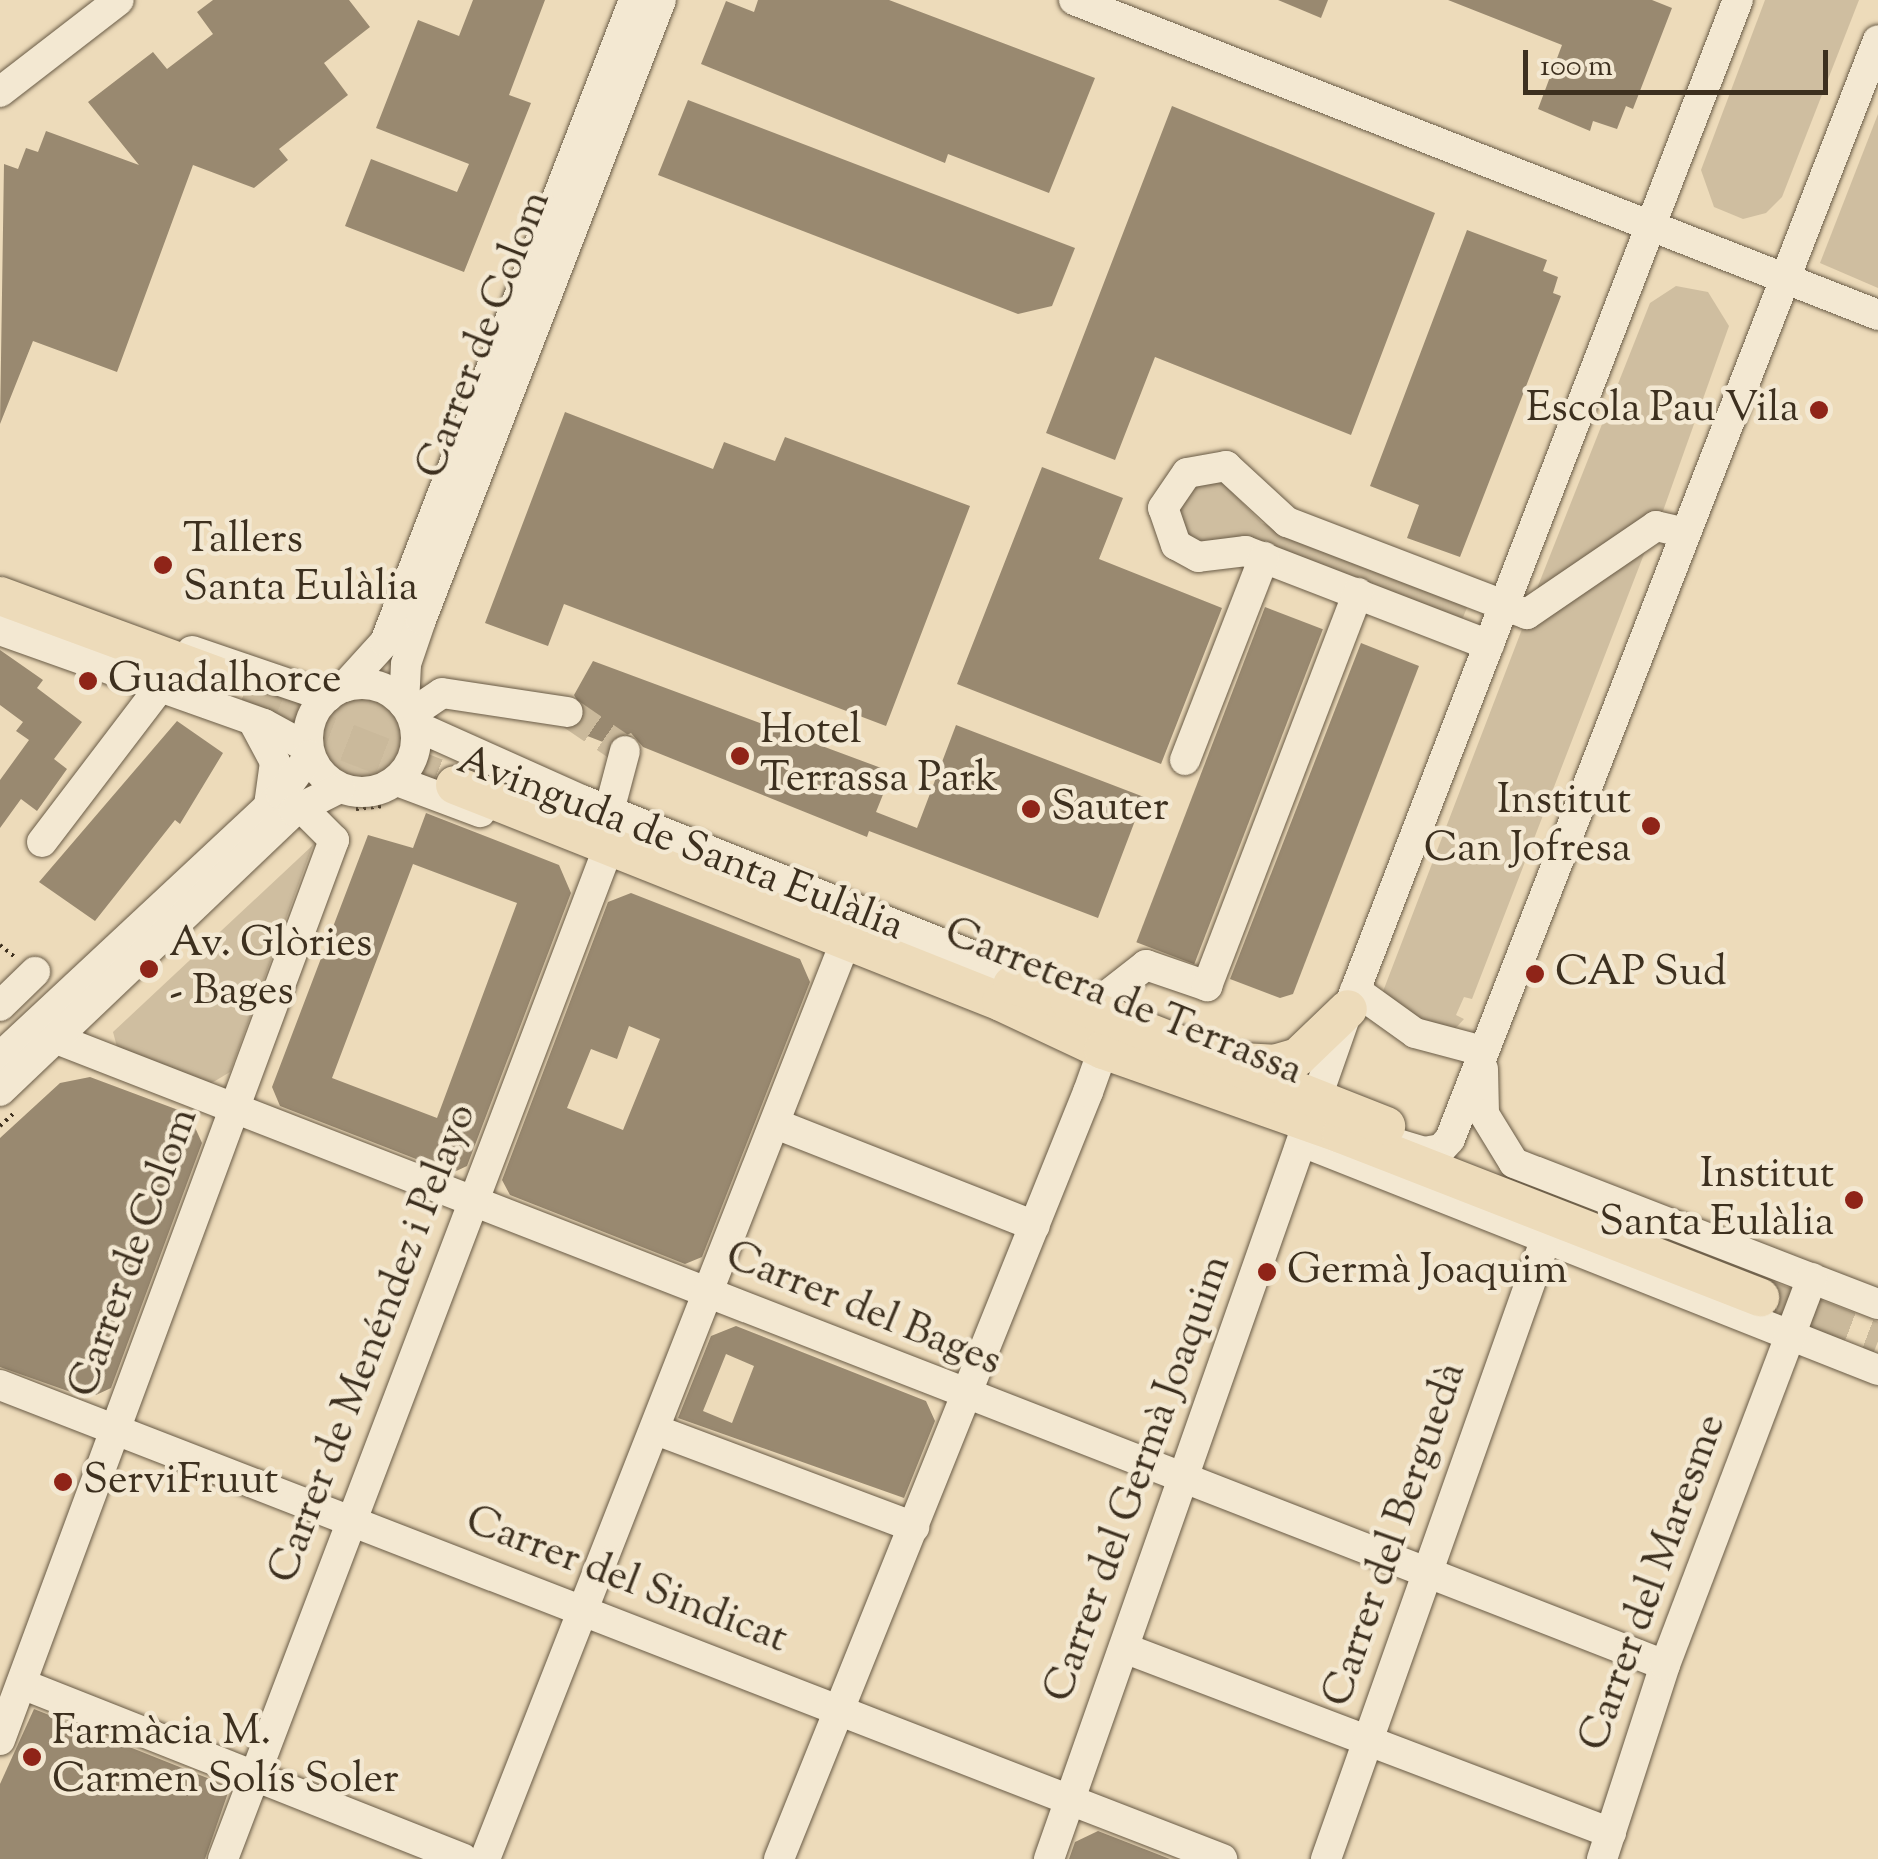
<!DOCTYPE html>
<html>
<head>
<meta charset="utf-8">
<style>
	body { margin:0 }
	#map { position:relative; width:1878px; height:1859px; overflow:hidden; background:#eddbba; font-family:"Sorts Mill Goudy",serif }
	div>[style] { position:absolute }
	.green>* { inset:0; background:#cfbea0 }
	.round { border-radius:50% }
	.building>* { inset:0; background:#998970; transform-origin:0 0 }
	.minor-tunnel>* { height:30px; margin-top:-15px; transform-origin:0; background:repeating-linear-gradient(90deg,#cab99b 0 30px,transparent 0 45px) }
	.major-tunnel>* { height:38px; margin-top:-19px; transform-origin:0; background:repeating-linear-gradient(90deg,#cab99b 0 38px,transparent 0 57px) }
	.path>* { height:4px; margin-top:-2px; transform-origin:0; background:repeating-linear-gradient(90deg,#3d301f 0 2.5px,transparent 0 7.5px) }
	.roads { filter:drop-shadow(0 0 2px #695b46) drop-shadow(0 0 2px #695b46) }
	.minor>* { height:30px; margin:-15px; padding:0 15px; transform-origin:15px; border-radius:15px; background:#f3e8d2 }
	.minor>.ring { margin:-15px; padding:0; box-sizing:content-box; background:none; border:30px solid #f3e8d2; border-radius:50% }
	.major>* { height:38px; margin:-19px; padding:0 19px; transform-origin:19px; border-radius:19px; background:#eddbba }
	.dots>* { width:28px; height:28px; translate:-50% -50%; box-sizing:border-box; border:5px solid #f3e8d2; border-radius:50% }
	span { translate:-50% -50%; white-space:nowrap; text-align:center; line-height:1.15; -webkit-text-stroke:9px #f3e8d2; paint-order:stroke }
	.street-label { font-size:42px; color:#3d301f }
	.poi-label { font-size:42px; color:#3d301f }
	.right { translate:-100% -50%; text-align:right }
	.left { translate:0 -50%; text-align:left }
	.scale { position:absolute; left:1523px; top:50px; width:305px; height:45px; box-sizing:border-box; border:5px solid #3d301f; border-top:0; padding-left:12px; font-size:30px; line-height:35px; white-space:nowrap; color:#3d301f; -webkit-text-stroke:8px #f3e8d2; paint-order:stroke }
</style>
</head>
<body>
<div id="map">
	<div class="green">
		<i style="clip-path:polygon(1765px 0,1859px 0,1782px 197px,1766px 213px,1743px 219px,1714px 207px,1701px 170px)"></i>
		<i style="clip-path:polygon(1878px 114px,1878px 288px,1820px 263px)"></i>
		<i style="clip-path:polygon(1676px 286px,1708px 292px,1729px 326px,1663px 511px,1534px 596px,1650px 303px)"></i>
		<i style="clip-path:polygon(1218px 478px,1262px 523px,1468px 605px,1462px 620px,1206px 549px,1178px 529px,1180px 494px,1189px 483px)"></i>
		<i style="clip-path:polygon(1651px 536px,1472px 999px,1464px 997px,1456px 1015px,1464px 1019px,1453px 1031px,1433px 1030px,1382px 994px,1524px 624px)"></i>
		<i style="clip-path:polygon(260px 682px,300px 703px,296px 721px,289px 725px,248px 713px)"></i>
		<i class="round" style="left:322px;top:698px;width:80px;height:80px"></i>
		<i style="clip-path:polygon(313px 845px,230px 1072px,210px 1084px,117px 1047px,113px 1032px)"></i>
	</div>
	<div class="building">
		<i style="clip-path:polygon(213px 0,349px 0,370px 27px,324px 63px,348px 95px,279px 149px,288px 160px,254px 188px,193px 165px,117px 372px,33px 341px,0 424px,4px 164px,18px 169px,26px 148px,38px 152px,46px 131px,139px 165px,88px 102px,153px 52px,167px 69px,213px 34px,197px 12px)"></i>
		<i style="clip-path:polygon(473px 0,545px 0,509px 95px,531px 103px,464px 272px,345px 226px,371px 159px,457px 192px,469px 164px,376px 128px,418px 20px,459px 36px)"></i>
		<i style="clip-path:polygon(758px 0,889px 0,1095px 78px,1049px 193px,948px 154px,945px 163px,701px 64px,726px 1px,754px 12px)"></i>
		<i style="clip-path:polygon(1278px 0,1328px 0,1321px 18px)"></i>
		<i style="clip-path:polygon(1448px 0,1652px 0,1672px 8px,1633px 109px,1626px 106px,1617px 129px,1593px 121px,1590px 131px,1538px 109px,1562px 45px)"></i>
		<i style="clip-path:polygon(688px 100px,1075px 248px,1052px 306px,1018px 314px,658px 175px)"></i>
		<i style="clip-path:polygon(1172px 106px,1435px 213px,1351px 435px,1155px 357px,1115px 460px,1046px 433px)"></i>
		<i style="clip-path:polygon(1467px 230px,1547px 260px,1543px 271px,1558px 277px,1553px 293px,1561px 296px,1460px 557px,1407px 538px,1419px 505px,1370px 486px)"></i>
		<i style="clip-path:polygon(565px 412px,713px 469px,724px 442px,775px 461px,785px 437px,970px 506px,886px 726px,564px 604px,548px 646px,485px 623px)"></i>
		<i style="clip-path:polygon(1042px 467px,1123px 498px,1099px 559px,1222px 608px,1161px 764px,957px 684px)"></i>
		<i style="left:1265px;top:607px;width:62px;height:359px;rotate:21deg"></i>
		<i style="clip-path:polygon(1361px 643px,1419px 666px,1293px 994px,1280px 998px,1230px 979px)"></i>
		<i style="clip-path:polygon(0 650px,43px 680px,37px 688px,82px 722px,54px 759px,67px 769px,37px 811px,21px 799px,0 828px,0 780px,29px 740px,16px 731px,23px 722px,0 705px)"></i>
		<i style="clip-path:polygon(593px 661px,892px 772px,876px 812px,917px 828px,956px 725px,1144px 797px,1098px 918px,869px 831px,867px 837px,643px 747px,631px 733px,608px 744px,572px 730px,586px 716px,574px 695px)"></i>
		<i style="clip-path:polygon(177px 721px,223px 753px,180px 824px,175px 820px,95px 921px,39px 882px)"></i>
		<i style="clip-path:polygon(evenodd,426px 813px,559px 865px,571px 893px,467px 1166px,452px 1173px,280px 1106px,272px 1087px,368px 835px,413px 848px,426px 813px,413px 864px,517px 903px,437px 1118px,332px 1078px,413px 864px)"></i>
		<i style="clip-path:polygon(evenodd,631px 893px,800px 959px,810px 982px,702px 1257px,685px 1264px,510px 1195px,502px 1180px,608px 902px,631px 893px,629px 1026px,660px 1039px,623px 1130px,567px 1108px,591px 1049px,617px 1059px,629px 1026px)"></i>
		<i style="clip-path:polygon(90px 1077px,189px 1114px,202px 1143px,111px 1388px,96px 1395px,81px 1388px,79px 1395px,0 1367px,0 1138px,60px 1083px)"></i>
		<i style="clip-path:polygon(evenodd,736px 1326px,926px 1401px,935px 1421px,904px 1498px,678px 1418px,711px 1336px,736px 1326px,726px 1354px,754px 1366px,732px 1423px,703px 1411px,726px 1354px)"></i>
		<i style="clip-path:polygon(34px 1709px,230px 1787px,205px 1859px,0 1859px,0 1784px)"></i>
		<i style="clip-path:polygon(1098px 1831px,1170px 1859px,1069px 1859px,1075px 1842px)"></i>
	</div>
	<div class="minor-tunnel">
		<i style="left:568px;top:712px;width:69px;rotate:34.4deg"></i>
	</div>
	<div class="major-tunnel">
		<i style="left:241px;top:701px;width:230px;rotate:21.4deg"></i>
		<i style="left:1760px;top:1297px;width:126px;rotate:20.9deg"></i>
	</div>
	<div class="path">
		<i style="left:356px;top:809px;width:30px;rotate:-6deg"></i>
		<i style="left:0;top:945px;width:19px;rotate:39deg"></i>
		<i style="left:0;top:1126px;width:21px;rotate:-43deg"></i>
	</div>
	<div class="roads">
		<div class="minor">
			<i style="left:1074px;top:0;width:864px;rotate:21.39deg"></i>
			<i style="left:0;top:92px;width:150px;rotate:-37.7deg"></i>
			<i style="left:0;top:630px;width:280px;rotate:19.6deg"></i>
			<i style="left:264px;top:724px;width:50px;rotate:28.6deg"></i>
			<i style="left:1489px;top:645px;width:261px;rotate:-158.9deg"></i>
			<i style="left:1246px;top:551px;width:48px;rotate:172.9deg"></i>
			<i style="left:1198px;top:557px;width:25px;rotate:-151deg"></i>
			<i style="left:1176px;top:545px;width:39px;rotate:-109deg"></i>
			<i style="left:1163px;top:508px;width:42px;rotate:-55.6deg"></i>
			<i style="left:1187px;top:473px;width:40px;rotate:-10deg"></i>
			<i style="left:1226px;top:466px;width:83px;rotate:42.6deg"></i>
			<i style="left:1287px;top:522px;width:257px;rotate:21deg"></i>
			<i style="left:1527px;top:614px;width:156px;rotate:-34.3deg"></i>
			<i style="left:1656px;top:526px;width:27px;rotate:13deg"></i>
			<i style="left:192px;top:651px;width:143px;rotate:18.8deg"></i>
			<i class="ring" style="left:308px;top:684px;width:78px;height:78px"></i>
			<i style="left:344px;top:687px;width:61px;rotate:-47.7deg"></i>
			<i style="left:385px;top:642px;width:689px;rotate:-68.8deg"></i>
			<i style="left:404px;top:704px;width:40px;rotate:-87.1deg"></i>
			<i style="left:406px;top:664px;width:46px;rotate:-71.2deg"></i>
			<i style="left:421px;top:620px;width:665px;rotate:-68.84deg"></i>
			<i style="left:411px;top:714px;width:37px;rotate:-34deg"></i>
			<i style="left:442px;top:693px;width:127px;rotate:8.6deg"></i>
			<i style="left:253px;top:721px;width:47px;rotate:61.8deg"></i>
			<i style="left:275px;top:762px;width:43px;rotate:97.9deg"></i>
			<i style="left:416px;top:726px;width:184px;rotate:24.1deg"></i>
			<i style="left:584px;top:801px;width:493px;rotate:21.7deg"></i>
			<i style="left:1185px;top:760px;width:218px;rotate:-68.7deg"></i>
			<i style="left:397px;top:781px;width:89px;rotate:20.5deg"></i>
			<i style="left:609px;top:811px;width:62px;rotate:-75.1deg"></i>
			<i style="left:42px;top:842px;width:196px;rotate:-52.7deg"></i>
			<i style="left:1355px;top:990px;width:74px;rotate:35.6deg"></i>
			<i style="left:1415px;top:1033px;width:70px;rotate:14.8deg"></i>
			<i style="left:1105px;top:997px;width:52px;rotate:-38deg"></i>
			<i style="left:1146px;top:965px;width:65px;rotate:19deg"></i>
			<i style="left:1207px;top:986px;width:421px;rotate:-69deg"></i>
			<i style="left:0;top:1006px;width:49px;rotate:-44.2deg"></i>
			<i style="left:31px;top:1029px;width:1753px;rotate:21.27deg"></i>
			<i style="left:0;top:1057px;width:384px;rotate:-43deg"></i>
			<i style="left:281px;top:795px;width:49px;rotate:-54.1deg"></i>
			<i style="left:1483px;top:1069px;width:45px;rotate:88.7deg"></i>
			<i style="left:1484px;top:1114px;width:57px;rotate:58.5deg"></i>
			<i style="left:1514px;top:1163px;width:390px;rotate:21.2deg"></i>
			<i style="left:0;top:1091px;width:406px;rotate:-43.6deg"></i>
			<i style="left:294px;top:811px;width:51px;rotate:-26.6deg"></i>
			<i style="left:776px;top:1124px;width:278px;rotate:21.5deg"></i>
			<i style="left:1305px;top:1143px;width:616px;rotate:21.61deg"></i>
			<i style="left:1398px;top:1144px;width:27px;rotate:17deg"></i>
			<i style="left:1424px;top:1152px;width:17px;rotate:-10deg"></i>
			<i style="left:1441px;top:1149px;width:13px;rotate:-48deg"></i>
			<i style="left:1450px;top:1139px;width:1179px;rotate:-68.72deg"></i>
			<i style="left:0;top:1385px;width:1311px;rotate:21.2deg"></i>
			<i style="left:656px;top:1430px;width:276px;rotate:20.6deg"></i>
			<i style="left:1124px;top:1648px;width:521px;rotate:20.8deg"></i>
			<i style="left:22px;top:1684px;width:474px;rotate:21.6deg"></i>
			<i style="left:0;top:1740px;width:960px;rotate:-69.64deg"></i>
			<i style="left:334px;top:840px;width:48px;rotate:-135deg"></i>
			<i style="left:223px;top:1859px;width:1070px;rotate:-69.14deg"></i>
			<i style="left:485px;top:1859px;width:973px;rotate:-68.55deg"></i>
			<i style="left:779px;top:1859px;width:827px;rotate:-68.06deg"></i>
			<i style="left:1088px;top:1092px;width:45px;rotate:-70.3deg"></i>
			<i style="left:1103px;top:1050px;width:21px;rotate:-161deg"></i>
			<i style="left:1049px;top:1859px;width:901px;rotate:-70.62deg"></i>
			<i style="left:1348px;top:1009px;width:1082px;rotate:-68.87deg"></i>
			<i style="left:1326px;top:1859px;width:659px;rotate:-70.49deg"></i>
			<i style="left:1602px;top:1859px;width:204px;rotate:-72deg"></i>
			<i style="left:1665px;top:1665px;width:414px;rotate:-69.2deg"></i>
		</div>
		<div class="major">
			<i style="left:0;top:596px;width:229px;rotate:20.2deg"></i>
			<i style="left:455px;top:785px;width:588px;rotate:21.67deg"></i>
			<i style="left:1001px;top:1002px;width:113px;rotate:25.2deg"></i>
			<i style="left:1103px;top:1050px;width:252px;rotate:19.4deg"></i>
			<i style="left:1341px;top:1134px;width:450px;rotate:21.3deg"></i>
			<i style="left:1012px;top:985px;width:59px;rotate:15.7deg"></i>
			<i style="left:1069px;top:1001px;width:341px;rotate:21.5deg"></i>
			<i style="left:1241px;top:1062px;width:33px;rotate:3deg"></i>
			<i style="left:1274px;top:1064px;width:25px;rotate:-16deg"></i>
			<i style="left:1298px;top:1057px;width:69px;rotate:-43.8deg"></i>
		</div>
	</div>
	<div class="dots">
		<i style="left:1819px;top:410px;background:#8f2418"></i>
		<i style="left:163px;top:565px;background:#8f2418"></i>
		<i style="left:88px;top:681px;background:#8f2418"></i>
		<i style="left:740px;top:756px;background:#8f2418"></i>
		<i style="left:1031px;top:809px;background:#8f2418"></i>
		<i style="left:1651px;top:826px;background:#8f2418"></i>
		<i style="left:149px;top:969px;background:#8f2418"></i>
		<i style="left:1535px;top:974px;background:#8f2418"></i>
		<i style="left:1854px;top:1200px;background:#8f2418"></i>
		<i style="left:1267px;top:1272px;background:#8f2418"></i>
		<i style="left:63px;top:1482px;background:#8f2418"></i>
		<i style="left:32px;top:1757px;background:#8f2418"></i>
	</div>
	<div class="street-label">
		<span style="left:485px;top:335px;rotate:-69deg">Carrer de Colom</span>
		<span style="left:680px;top:845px;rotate:21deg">Avinguda de Santa Eulàlia</span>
		<span style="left:1123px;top:1003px;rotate:22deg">Carretera de Terrassa</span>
		<span style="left:135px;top:1253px;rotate:-70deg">Carrer de Colom</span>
		<span style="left:863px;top:1310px;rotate:22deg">Carrer del Bages</span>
		<span style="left:374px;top:1344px;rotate:-69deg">Carrer de Menéndez i Pelayo</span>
		<span style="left:1139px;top:1479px;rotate:-70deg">Carrer del Germà Joaquim</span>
		<span style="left:1396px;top:1535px;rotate:-71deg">Carrer del Berguedà</span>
		<span style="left:626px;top:1581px;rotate:21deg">Carrer del Sindicat</span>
		<span style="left:1654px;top:1583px;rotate:-70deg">Carrer del Maresme</span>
	</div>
	<div class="poi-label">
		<span class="right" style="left:1799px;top:410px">Escola Pau Vila</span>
		<span class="left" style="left:183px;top:565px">Tallers<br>Santa Eulàlia</span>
		<span class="left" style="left:108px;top:681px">Guadalhorce</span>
		<span class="left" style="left:760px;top:756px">Hotel<br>Terrassa Park</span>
		<span class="right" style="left:1631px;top:826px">Institut<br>Can Jofresa</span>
		<span class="left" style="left:1051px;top:809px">Sauter</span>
		<span class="left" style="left:169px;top:969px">Av. Glòries<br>- Bages</span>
		<span class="left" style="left:1555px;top:974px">CAP Sud</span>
		<span class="right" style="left:1834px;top:1200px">Institut<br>Santa Eulàlia</span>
		<span class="left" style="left:1287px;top:1272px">Germà Joaquim</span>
		<span class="left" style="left:83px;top:1482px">ServiFruut</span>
		<span class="left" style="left:52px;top:1757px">Farmàcia M.<br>Carmen Solís Soler</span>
	</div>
	<div class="scale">100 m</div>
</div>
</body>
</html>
